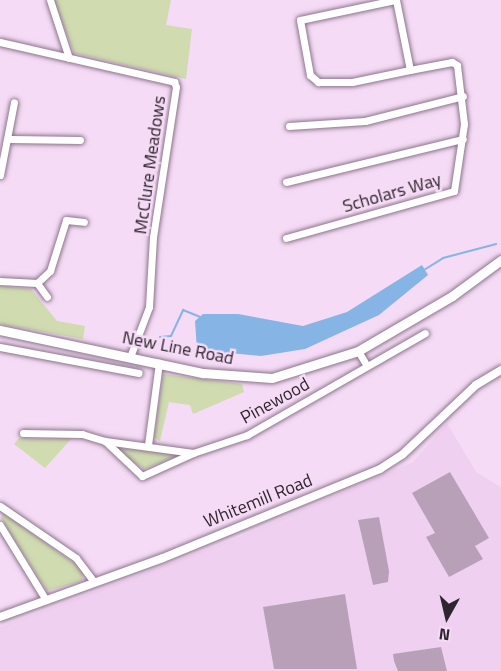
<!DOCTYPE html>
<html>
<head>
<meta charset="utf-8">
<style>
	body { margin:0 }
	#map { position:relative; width:501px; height:671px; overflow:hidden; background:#f5dbf5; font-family:"Titillium Web",sans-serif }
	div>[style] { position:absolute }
	.built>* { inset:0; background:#f0d0f0 }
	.green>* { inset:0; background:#d0dbb0 }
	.water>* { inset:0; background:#86b4e4 }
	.stream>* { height:2px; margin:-1px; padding:0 1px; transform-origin:1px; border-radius:1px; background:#86b4e4 }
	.building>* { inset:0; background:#b9a0b9 }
	.roads { filter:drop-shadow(0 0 2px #8d758d) drop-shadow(0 0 2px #8d758d) }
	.minor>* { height:7px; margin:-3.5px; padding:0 3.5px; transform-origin:3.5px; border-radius:3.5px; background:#fff }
	.tertiary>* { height:8px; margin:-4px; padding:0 4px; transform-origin:4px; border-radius:4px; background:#fff }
	.secondary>* { height:9px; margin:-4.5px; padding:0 4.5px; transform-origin:4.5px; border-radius:4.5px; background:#fff }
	span { translate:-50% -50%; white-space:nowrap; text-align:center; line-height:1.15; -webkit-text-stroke:5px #f5dbf5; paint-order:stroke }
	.street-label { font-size:18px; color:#2f252f }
	.north { position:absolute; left:417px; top:587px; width:60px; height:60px; -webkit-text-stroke:4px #f5dbf5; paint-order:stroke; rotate:188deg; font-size:16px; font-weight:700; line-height:24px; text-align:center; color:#2f252f }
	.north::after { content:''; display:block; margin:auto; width:21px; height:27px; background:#2f252f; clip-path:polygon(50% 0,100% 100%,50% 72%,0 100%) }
</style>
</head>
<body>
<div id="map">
	<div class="built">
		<i style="clip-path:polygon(447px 423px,476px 472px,501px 487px,501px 671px,0 671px,0 627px,235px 539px,413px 462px)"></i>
	</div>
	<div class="green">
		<i style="clip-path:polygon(54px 0,171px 0,166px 25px,192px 29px,186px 79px,74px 53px)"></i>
		<i style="clip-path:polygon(0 286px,31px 289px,57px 321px,85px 326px,83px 339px,0 324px)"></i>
		<i style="clip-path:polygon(163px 374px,242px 384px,244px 392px,193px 414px,190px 405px,169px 402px,160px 441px,154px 438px)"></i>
		<i style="clip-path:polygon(19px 438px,34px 439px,72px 438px,45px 468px,14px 444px)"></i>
		<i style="clip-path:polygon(113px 448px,177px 453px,179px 456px,144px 469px)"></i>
		<i style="clip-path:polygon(3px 513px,77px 565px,83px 572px,82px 581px,47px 591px,1px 518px)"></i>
	</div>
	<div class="water">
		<i style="clip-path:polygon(422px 265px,428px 275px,379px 315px,305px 349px,261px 356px,197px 350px,195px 321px,203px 314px,238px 314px,303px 326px,347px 312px)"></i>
	</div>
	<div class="stream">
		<i style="left:424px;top:270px;width:22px;rotate:-32deg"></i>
		<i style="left:443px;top:258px;width:55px;rotate:-14.8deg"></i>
		<i style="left:160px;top:337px;width:11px;rotate:-5deg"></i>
		<i style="left:171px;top:336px;width:29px;rotate:-65deg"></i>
		<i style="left:183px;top:310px;width:18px;rotate:22deg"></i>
	</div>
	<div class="building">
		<i style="clip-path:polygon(450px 472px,489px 538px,475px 546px,483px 559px,449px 577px,426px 537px,435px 533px,412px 493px)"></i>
		<i style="clip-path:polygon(379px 517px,389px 571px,388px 582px,373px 585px,358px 520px)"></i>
		<i style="clip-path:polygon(345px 594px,357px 669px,274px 669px,263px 607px)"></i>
		<i style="clip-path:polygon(441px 647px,447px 671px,398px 671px,394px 661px,393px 654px)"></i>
	</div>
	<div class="roads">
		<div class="minor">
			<i style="left:50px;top:0;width:61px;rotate:71.9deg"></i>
			<i style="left:395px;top:0;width:97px;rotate:168.1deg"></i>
			<i style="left:300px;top:20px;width:56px;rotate:79.7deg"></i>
			<i style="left:310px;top:75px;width:11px;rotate:41deg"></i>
			<i style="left:318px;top:82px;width:34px"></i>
			<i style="left:352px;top:82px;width:59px;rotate:-11.7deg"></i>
			<i style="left:410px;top:70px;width:71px;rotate:-101.3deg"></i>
			<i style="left:0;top:42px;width:179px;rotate:12.9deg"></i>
			<i style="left:174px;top:82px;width:5px;rotate:68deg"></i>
			<i style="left:176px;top:87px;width:152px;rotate:98.7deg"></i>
			<i style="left:153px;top:237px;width:70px;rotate:93.3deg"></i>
			<i style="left:149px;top:307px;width:53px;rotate:110.8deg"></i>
			<i style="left:289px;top:126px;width:76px;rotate:-3.8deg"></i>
			<i style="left:365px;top:121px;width:101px;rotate:-14.3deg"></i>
			<i style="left:10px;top:139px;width:70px;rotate:0.8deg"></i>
			<i style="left:0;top:175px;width:74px;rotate:-79.1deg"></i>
			<i style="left:286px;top:182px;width:182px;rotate:-13.7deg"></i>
			<i style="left:286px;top:238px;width:174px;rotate:-15.6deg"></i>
			<i style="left:454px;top:191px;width:68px;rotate:-81.5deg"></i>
			<i style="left:464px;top:124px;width:59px;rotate:-96.8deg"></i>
			<i style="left:457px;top:65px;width:6px;rotate:-149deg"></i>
			<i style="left:452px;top:62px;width:43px;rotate:169.2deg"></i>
			<i style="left:0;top:281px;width:37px;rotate:3deg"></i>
			<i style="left:37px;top:283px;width:18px;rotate:-43deg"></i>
			<i style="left:50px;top:271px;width:53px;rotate:-72.6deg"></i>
			<i style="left:66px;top:220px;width:18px;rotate:6deg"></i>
			<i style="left:37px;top:283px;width:17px;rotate:54deg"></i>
			<i style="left:0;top:347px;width:141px;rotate:10.6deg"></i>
			<i style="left:358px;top:351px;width:17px;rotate:59deg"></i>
			<i style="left:23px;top:433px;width:59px;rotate:1deg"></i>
			<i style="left:82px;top:434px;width:24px;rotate:17deg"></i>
			<i style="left:105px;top:441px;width:89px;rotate:7.8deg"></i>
			<i style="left:193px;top:453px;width:57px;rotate:-18.4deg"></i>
			<i style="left:247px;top:435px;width:205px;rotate:-29.8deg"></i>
			<i style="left:105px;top:441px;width:51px;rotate:43.4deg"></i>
			<i style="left:142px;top:476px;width:56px;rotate:-24.3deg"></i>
			<i style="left:148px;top:445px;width:83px;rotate:-82.4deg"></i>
			<i style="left:0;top:506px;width:92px;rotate:34.4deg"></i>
			<i style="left:76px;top:558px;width:30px;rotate:53deg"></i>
			<i style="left:0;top:525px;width:88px;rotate:58.5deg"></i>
		</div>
		<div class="tertiary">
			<i style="left:0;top:617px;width:173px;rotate:-19.9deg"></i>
			<i style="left:163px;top:558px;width:235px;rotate:-22.3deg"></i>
			<i style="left:380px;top:469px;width:27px;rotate:-33deg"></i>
			<i style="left:403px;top:454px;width:100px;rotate:-43.4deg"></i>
			<i style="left:476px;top:385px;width:29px;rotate:-31deg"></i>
		</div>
		<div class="secondary">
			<i style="left:0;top:330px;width:208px;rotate:12deg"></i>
			<i style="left:203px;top:373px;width:69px;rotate:4.1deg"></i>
			<i style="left:272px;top:378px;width:90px;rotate:-17.4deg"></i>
			<i style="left:358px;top:351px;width:109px;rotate:-30.3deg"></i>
			<i style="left:452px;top:296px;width:61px;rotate:-36.3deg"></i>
		</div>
	</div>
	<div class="street-label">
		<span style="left:150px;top:165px;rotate:-82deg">McClure Meadows</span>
		<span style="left:392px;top:193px;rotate:-16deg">Scholars Way</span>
		<span style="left:178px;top:348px;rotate:11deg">New Line Road</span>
		<span style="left:275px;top:401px;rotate:-29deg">Pinewood</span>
		<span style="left:258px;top:501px;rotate:-22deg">Whitemill Road</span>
	</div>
	<div class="north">N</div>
</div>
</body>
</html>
